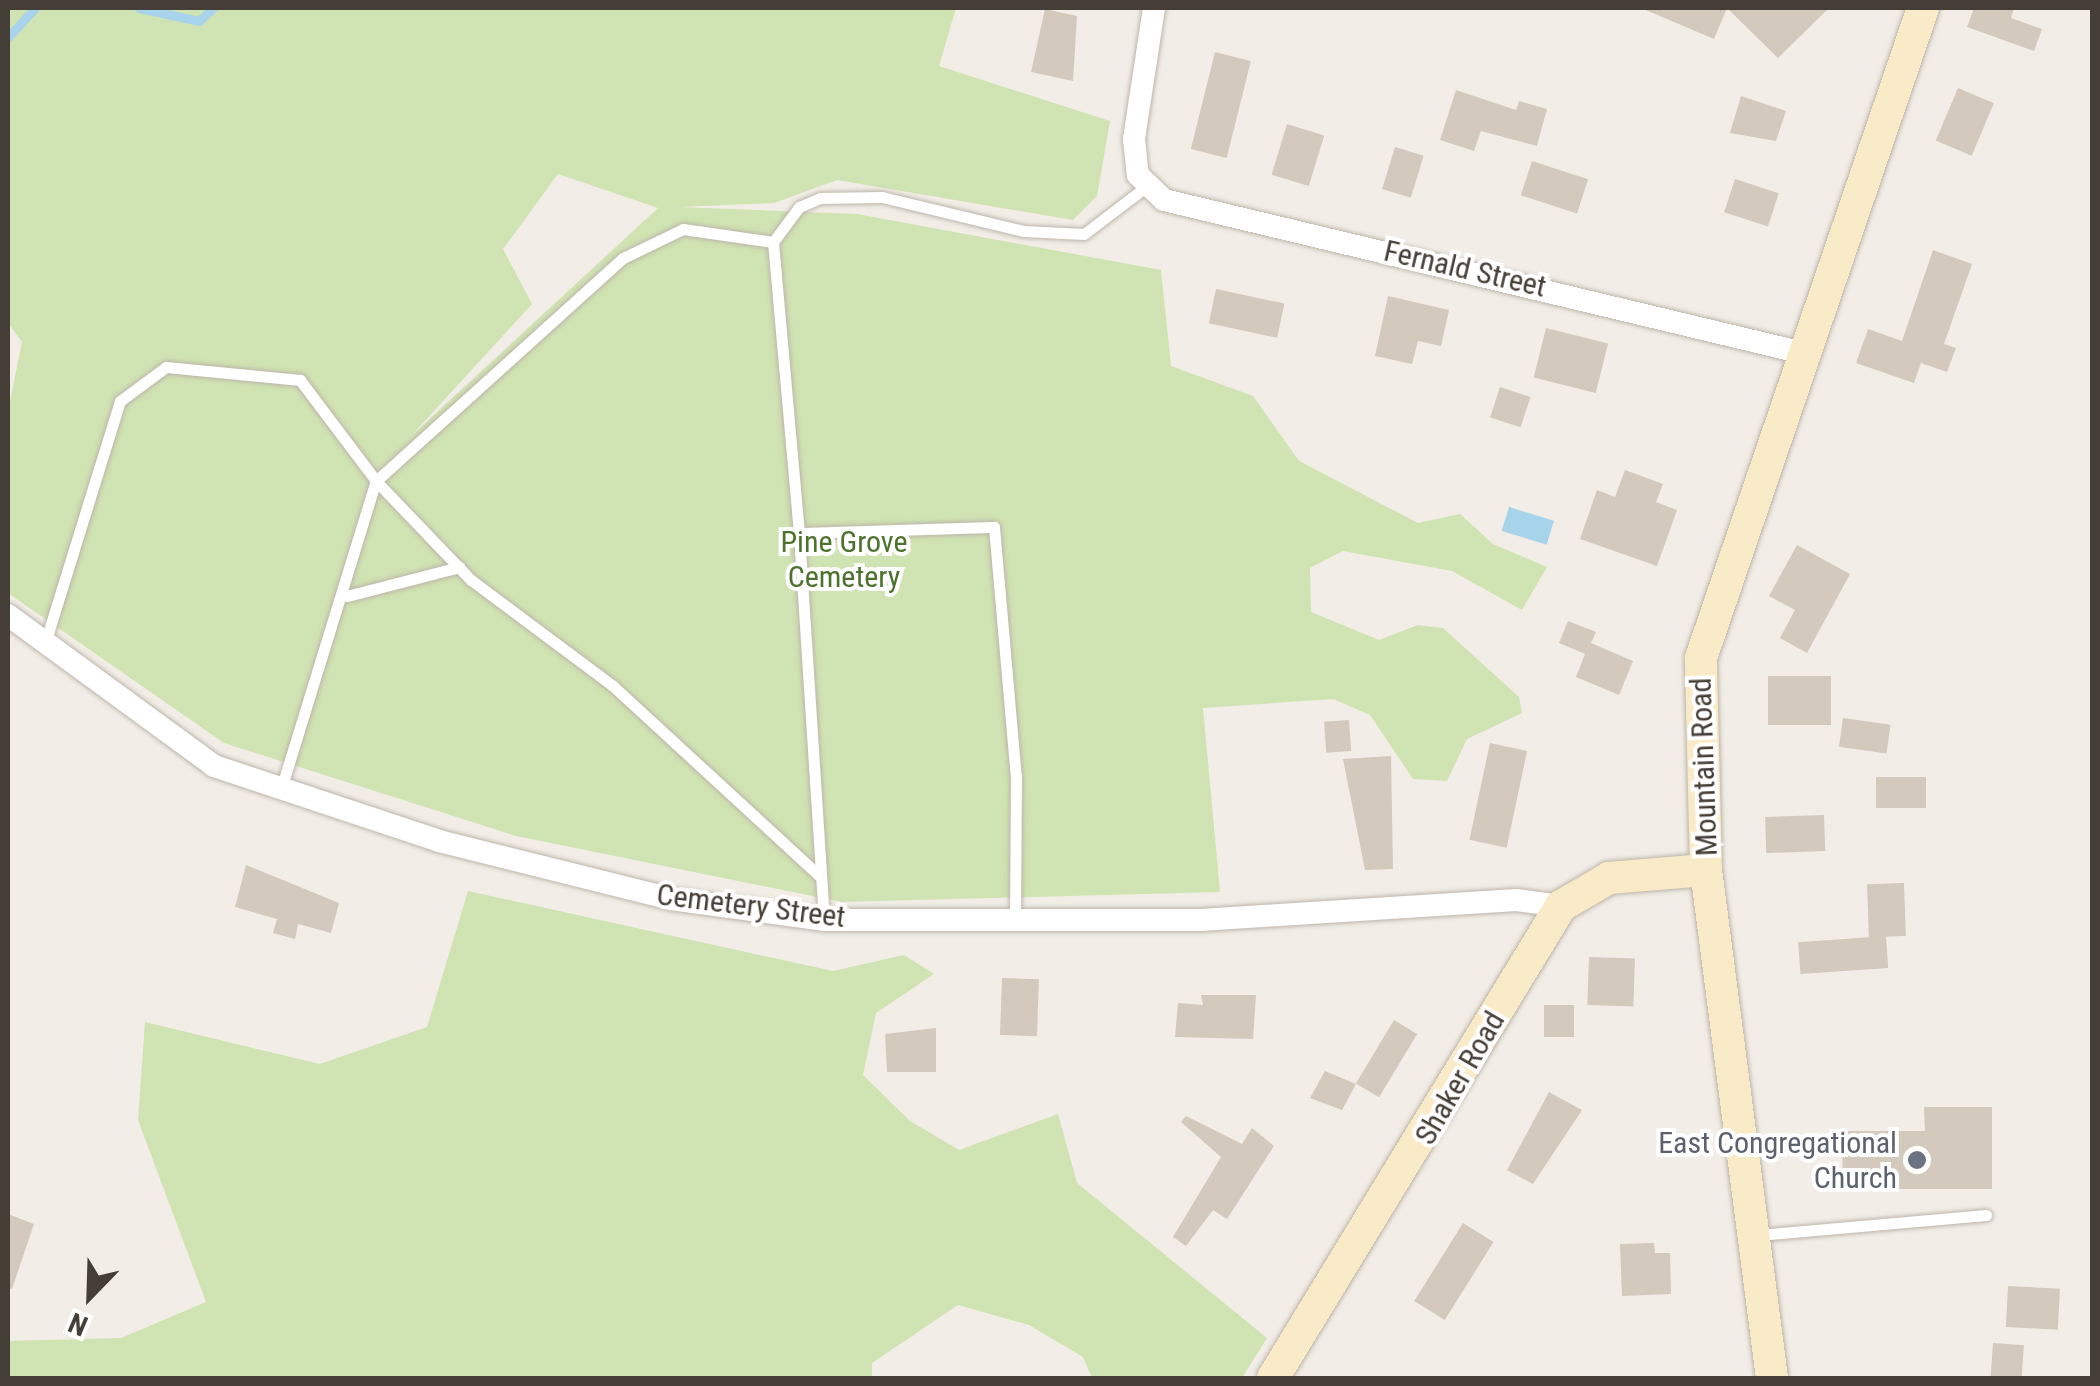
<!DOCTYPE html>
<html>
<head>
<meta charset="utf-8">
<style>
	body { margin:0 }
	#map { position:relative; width:2100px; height:1386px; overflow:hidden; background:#f2eee7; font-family:"Roboto Condensed",sans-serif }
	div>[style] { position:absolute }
	.green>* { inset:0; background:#d0e3b2 }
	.water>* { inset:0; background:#a7d3eb; transform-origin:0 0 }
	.stream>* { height:9px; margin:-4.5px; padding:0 4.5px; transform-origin:4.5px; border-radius:4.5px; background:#a7d3eb }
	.building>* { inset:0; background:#d3c9bd; transform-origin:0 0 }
	.roads { filter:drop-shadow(0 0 2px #bdb5aa) drop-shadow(0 0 2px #bdb5aa) }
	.lane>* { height:11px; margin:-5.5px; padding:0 5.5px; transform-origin:5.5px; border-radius:5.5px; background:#fff }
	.street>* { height:22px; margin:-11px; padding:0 11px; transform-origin:11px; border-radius:11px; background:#fff }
	.secondary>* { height:32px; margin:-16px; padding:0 16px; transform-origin:16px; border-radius:16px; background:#faebc8 }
	.dots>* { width:28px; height:28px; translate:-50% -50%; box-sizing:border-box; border:5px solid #fff; border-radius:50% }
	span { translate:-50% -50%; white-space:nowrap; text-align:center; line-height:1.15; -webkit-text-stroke:8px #fff; paint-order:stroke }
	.street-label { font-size:30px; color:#443e36 }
	.park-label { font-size:30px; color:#4c722e }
	.worship-label { font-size:30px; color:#5b616d }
	.right { translate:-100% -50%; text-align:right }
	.frame { position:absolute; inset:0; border:10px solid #443e36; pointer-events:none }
	.north { position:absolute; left:40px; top:1246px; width:100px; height:100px; -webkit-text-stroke:8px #fff; paint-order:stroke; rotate:203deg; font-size:28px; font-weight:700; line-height:40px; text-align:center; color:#443e36 }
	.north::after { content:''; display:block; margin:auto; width:35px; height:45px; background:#443e36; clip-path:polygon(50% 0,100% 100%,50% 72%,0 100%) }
</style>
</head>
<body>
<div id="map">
	<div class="green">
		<i style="clip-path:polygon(evenodd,8px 8px,956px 8px,939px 66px,1110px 121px,1097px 196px,1073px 220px,837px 180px,774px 203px,679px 207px,857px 214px,1161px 270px,1171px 366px,1253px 396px,1299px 461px,1418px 523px,1460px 514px,1493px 544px,1547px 567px,1522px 610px,1452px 571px,1343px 551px,1310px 568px,1311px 612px,1379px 640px,1418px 625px,1443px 628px,1519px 697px,1522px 713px,1467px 739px,1447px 781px,1413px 779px,1370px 715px,1333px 699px,1203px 708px,1220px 892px,842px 902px,516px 836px,224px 743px,8px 593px,8px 411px,22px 342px,8px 323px,8px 8px,558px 174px,658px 208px,410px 437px,532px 304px,503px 249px,558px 174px)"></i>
		<i style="clip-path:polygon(468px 891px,833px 971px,904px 955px,934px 974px,876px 1013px,863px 1075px,910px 1121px,959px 1150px,1058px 1114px,1077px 1183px,1267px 1338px,1242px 1378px,1092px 1378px,1083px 1357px,1029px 1325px,958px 1305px,872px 1363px,872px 1378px,8px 1378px,8px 1341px,121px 1338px,206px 1302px,138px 1120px,145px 1022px,320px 1064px,427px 1027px)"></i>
	</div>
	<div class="water">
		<i style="left:1509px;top:507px;width:47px;height:25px;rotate:17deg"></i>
	</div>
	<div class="stream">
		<i style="left:139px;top:8px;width:61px;rotate:12.2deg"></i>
		<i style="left:199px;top:21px;width:19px;rotate:-43deg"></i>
		<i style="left:8px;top:37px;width:40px;rotate:-47deg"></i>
	</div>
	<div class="building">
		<i style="clip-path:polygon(1641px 8px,1829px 8px,1778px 58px,1727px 8px,1714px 39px)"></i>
		<i style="clip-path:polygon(1974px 8px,2014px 8px,2011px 18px,2042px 29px,2034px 51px,1967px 27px)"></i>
		<i style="clip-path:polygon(1045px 9px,1077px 16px,1073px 81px,1031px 72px)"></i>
		<i style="left:1215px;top:52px;width:37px;height:100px;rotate:14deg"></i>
		<i style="left:1958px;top:88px;width:39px;height:57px;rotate:23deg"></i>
		<i style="clip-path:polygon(1456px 90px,1516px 110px,1519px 101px,1547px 109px,1537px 146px,1481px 131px,1474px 151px,1440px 140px)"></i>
		<i style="clip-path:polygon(1741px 96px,1786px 111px,1776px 141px,1730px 133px)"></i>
		<i style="left:1287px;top:124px;width:39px;height:53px;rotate:17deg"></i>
		<i style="left:1395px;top:147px;width:30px;height:44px;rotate:17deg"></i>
		<i style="left:1532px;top:161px;width:59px;height:36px;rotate:18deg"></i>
		<i style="left:1735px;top:179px;width:46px;height:35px;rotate:18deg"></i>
		<i style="clip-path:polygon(1933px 250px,1972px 264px,1944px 344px,1956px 348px,1947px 372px,1921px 363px,1914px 383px,1856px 363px,1868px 329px,1902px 341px)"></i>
		<i style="left:1216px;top:289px;width:70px;height:35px;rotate:12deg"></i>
		<i style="clip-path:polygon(1388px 296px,1449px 310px,1441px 346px,1418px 341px,1412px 364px,1375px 356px)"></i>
		<i style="left:1546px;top:328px;width:64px;height:51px;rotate:14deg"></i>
		<i style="left:1500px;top:387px;width:32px;height:32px;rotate:18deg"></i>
		<i style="clip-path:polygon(1625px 470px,1663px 484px,1656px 502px,1677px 510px,1657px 566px,1580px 539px,1597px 490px,1615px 497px)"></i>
		<i style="clip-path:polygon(1797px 545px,1850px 574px,1807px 653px,1780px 638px,1795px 610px,1769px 596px)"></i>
		<i style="clip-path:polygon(1568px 621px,1596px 632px,1591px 643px,1633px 661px,1619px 695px,1576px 677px,1585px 654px,1559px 643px)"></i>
		<i style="left:1768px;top:676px;width:63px;height:49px"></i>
		<i style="left:1843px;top:718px;width:48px;height:29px;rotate:8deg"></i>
		<i style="left:1349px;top:720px;width:31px;height:25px;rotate:86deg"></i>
		<i style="left:1490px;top:743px;width:38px;height:99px;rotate:12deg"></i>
		<i style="clip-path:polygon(1391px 756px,1393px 869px,1365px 870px,1343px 759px)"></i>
		<i style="left:1926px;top:777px;width:31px;height:50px;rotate:90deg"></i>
		<i style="left:1824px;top:815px;width:36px;height:59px;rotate:88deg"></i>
		<i style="clip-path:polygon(246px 865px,339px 903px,331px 933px,298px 924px,295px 939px,273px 933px,277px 919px,235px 907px)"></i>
		<i style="left:1904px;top:883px;width:53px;height:37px;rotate:88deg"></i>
		<i style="left:1886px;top:936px;width:32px;height:88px;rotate:86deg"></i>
		<i style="left:1589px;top:957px;width:46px;height:48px;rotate:2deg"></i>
		<i style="left:1002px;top:978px;width:37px;height:57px;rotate:2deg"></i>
		<i style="clip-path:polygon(1201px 995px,1256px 995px,1253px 1039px,1175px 1037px,1178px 1003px,1203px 1005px)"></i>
		<i style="left:1544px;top:1005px;width:30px;height:32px"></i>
		<i style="left:1394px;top:1020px;width:27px;height:74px;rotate:31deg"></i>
		<i style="clip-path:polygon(936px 1028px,936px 1072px,887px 1072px,885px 1034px)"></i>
		<i style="clip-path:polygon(1325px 1071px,1356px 1084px,1342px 1110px,1310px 1098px)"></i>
		<i style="clip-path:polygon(1549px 1092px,1582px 1110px,1533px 1184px,1507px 1170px)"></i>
		<i style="clip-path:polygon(1924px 1107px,1992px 1107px,1992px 1189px,1843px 1189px,1842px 1131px,1925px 1131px)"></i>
		<i style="clip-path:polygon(1186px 1116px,1242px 1144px,1252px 1128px,1274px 1146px,1227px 1219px,1213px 1210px,1186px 1246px,1173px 1237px,1221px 1157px,1181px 1122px)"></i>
		<i style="clip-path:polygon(8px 1214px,34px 1224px,12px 1289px,8px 1288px)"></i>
		<i style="left:1463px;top:1223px;width:36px;height:92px;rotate:32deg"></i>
		<i style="clip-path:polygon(1654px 1243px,1655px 1253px,1670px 1253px,1671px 1294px,1622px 1296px,1620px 1244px)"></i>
		<i style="left:2008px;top:1286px;width:52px;height:41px;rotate:3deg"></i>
		<i style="left:1993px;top:1343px;width:31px;height:35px;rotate:4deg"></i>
	</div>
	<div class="roads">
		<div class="lane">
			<i style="left:773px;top:242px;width:44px;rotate:-53.4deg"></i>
			<i style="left:799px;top:207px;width:23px;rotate:-23deg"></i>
			<i style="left:820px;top:198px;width:62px;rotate:-0.9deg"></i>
			<i style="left:882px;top:197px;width:146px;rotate:13.5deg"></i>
			<i style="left:1024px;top:231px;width:60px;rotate:2.9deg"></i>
			<i style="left:1084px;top:234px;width:81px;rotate:-37.4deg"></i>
			<i style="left:799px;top:533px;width:388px;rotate:86.3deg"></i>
			<i style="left:347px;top:596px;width:116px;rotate:-14.5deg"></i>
			<i style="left:45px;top:643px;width:253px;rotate:-72.8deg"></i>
			<i style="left:120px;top:401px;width:57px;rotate:-36.5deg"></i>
			<i style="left:166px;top:367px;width:135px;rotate:5.5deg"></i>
			<i style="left:300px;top:380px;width:126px;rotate:53deg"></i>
			<i style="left:376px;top:481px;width:137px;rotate:46.2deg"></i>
			<i style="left:471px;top:580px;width:177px;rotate:36.7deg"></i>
			<i style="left:613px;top:686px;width:282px;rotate:42.6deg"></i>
			<i style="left:281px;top:789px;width:322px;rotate:-72.9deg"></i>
			<i style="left:376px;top:481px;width:333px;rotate:-42.1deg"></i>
			<i style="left:623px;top:258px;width:67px;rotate:-25.8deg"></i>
			<i style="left:683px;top:229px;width:91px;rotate:8.2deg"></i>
			<i style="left:773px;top:242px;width:292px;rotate:84.9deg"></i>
			<i style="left:799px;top:533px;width:195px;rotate:-1.8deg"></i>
			<i style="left:994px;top:527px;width:250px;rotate:85deg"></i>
			<i style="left:1016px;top:776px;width:141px;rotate:90.4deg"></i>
			<i style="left:1758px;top:1235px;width:229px;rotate:-5deg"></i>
		</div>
		<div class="street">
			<i style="left:1154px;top:8px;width:133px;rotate:98.7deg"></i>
			<i style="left:1134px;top:139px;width:36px;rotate:84deg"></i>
			<i style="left:1138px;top:175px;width:36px;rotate:44deg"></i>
			<i style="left:1164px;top:200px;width:653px;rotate:13.46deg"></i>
			<i style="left:8px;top:615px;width:255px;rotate:36.2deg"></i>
			<i style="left:214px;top:766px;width:237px;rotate:18.4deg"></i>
			<i style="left:439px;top:841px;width:239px;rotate:14deg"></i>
			<i style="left:671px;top:899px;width:154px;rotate:7.8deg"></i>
			<i style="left:824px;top:920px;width:376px"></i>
			<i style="left:1200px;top:920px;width:317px;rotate:-3.6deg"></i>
			<i style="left:1516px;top:900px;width:45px;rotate:7.6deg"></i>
		</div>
		<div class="secondary">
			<i style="left:1273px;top:1378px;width:553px;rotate:-58.61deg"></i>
			<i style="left:1561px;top:906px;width:56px;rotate:-30.3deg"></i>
			<i style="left:1609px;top:878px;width:97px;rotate:-4.7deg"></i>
			<i style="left:1772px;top:1378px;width:512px;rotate:-97.4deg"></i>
			<i style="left:1706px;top:870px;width:212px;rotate:-91.4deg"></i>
			<i style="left:1701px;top:658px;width:687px;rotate:-71.14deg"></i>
		</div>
	</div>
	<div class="dots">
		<i style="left:1917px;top:1160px;background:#6b7280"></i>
	</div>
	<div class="street-label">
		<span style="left:1465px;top:269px;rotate:13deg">Fernald Street</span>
		<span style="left:1704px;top:767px;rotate:-92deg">Mountain Road</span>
		<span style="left:751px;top:906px;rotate:7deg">Cemetery Street</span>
		<span style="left:1460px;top:1078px;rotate:-60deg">Shaker Road</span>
	</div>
	<div class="park-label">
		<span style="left:844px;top:559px">Pine Grove<br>Cemetery</span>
	</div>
	<div class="worship-label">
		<span class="right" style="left:1897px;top:1160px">East Congregational<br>Church</span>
	</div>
	<div class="frame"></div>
	<div class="north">N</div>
</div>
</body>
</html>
